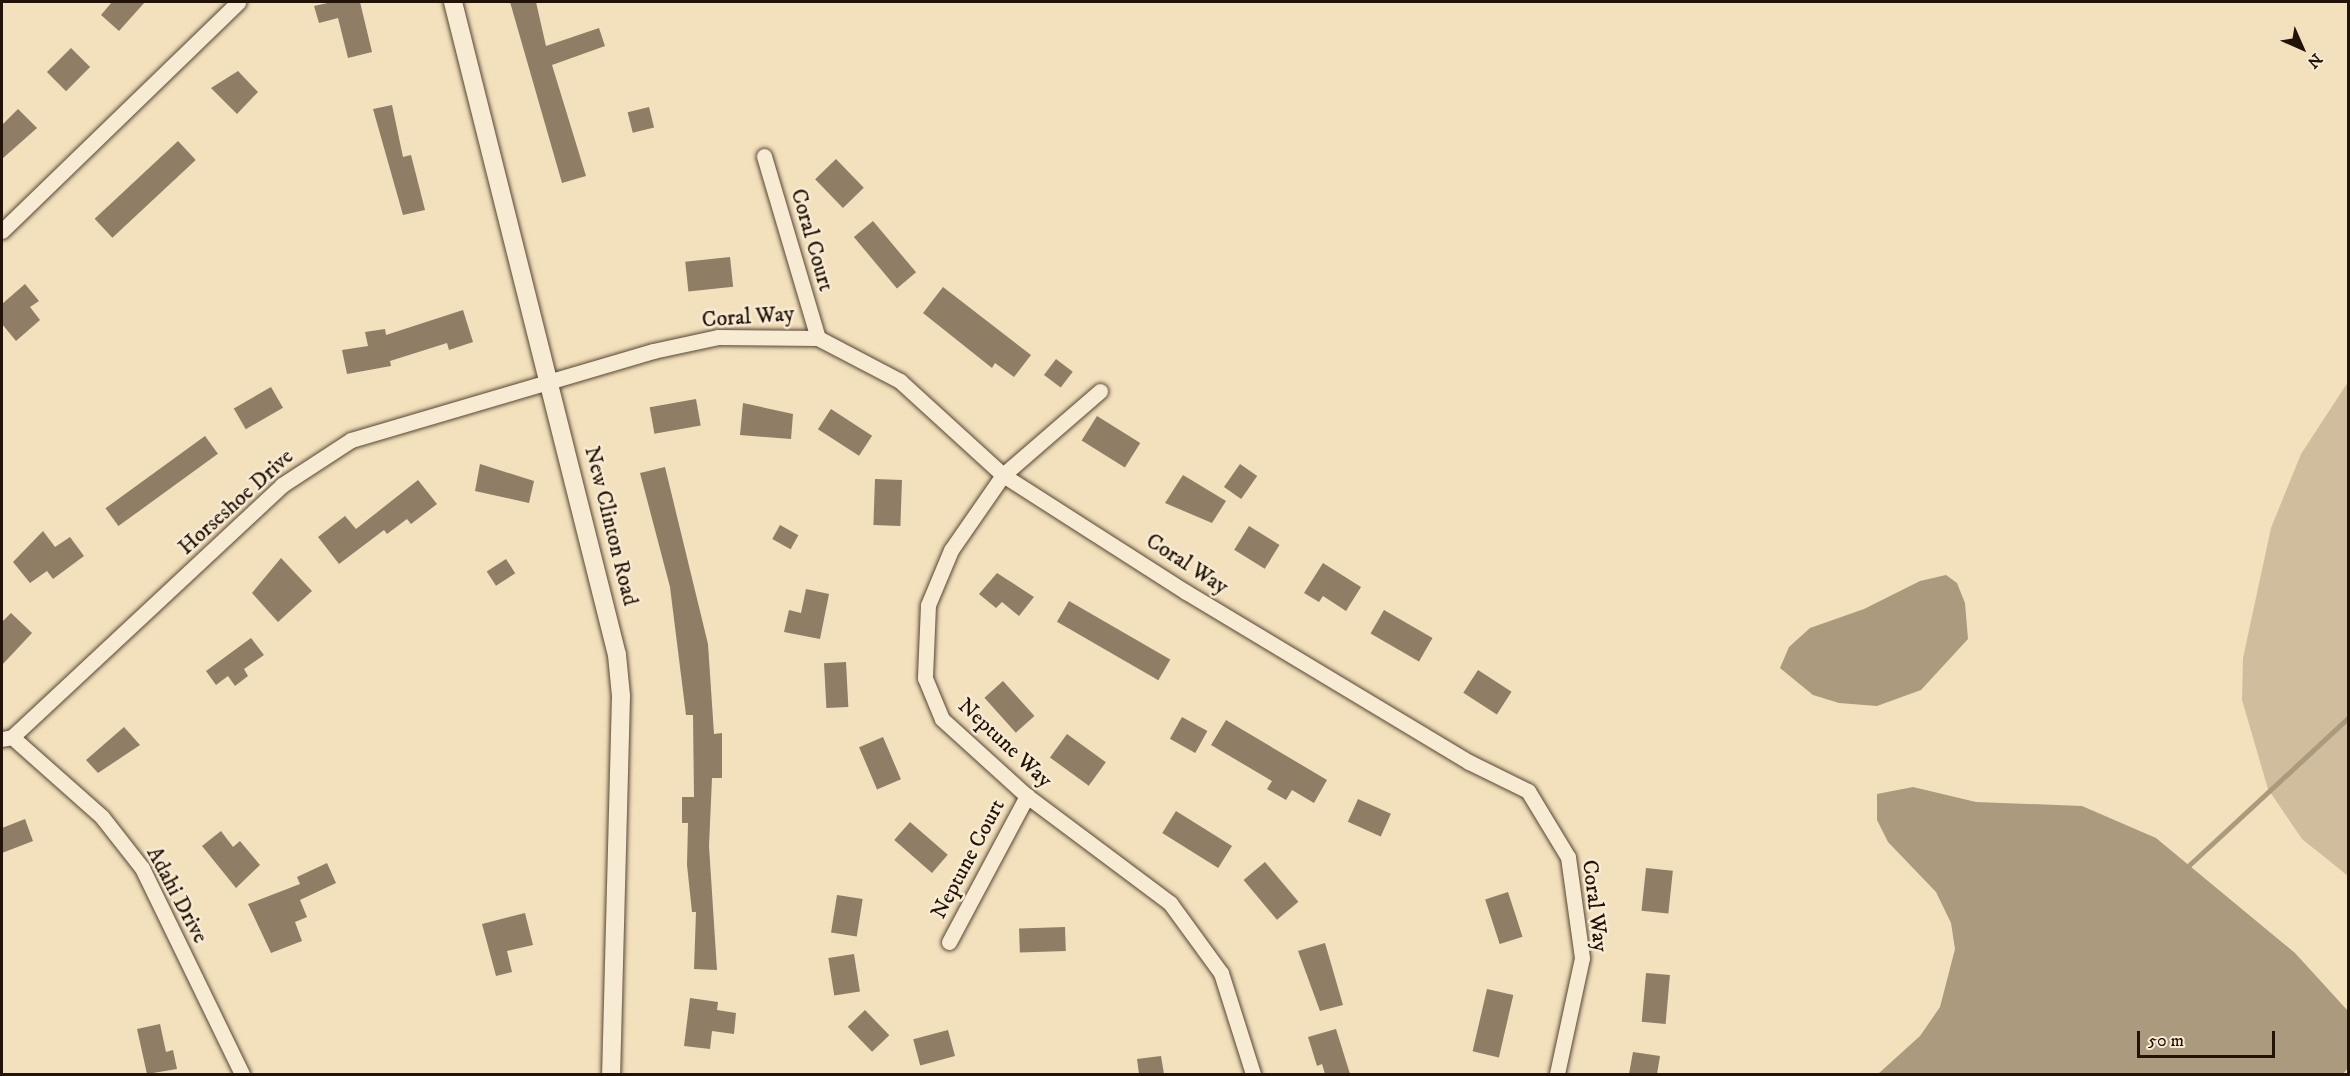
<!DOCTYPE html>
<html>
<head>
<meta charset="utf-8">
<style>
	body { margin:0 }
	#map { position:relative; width:2350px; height:1076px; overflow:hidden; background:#f3e0bc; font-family:"IM FELL DW Pica",serif }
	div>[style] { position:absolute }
	.green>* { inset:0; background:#d0bd9d }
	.water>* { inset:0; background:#ac9a7e }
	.stream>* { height:5px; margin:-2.5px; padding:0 2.5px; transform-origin:2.5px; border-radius:2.5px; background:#ac9a7e }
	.building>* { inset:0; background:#8f7d65; transform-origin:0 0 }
	.roads { filter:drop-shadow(0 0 2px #574634) drop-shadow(0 0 2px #574634) }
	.minor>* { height:15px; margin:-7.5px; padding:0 7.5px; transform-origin:7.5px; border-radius:7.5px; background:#f7ebd3 }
	.tertiary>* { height:18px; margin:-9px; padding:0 9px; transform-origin:9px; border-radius:9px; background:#f7ebd3 }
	span { translate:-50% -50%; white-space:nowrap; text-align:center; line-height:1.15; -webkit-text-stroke:5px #f7ebd3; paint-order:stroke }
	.street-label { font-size:22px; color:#231207 }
	.frame { position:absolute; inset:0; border:3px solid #231207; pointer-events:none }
	.north { position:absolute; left:2272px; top:18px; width:60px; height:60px; -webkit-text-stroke:4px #f7ebd3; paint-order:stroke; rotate:135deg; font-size:16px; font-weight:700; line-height:24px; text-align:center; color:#231207 }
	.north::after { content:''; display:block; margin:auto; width:21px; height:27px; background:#231207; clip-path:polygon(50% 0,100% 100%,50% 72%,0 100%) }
	.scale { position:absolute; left:2137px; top:1031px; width:138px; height:27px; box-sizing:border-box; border:3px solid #231207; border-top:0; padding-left:8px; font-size:18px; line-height:21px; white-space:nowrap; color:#231207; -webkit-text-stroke:4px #f7ebd3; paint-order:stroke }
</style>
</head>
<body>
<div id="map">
	<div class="green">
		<i style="clip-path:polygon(2348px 382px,2348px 876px,2302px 839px,2268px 789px,2242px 700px,2243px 658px,2271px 528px,2301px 454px)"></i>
	</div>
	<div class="water">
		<i style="clip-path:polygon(1946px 575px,1957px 583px,1965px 603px,1968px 639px,1921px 690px,1877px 706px,1839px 703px,1813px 695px,1780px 668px,1789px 647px,1810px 628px,1864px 609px,1920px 581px)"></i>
		<i style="clip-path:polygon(1913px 787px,1976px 802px,2082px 806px,2156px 838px,2295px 953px,2348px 1011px,2348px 1068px,2343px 1074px,1878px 1074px,1920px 1036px,1940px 1007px,1955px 949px,1951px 923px,1936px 892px,1888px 842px,1877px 820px,1877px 794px)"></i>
	</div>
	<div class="stream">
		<i style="left:2187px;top:867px;width:219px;rotate:-42.8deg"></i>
	</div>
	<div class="building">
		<i style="clip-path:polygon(112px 2px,145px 2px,119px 31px,101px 15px)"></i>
		<i style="clip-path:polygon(332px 2px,360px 2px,372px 52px,348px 58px,338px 18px,319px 23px,314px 6px)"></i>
		<i style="clip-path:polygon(510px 2px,536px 2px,546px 46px,599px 28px,605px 46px,552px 65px,586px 176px,562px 183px)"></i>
		<i style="left:71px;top:48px;width:27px;height:34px;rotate:45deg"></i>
		<i style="clip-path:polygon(238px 71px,258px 92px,237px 114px,211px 88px)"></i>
		<i style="clip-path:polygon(392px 105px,403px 157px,411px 155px,425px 210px,403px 215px,373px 109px)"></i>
		<i style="left:649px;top:107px;width:21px;height:22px;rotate:76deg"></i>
		<i style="clip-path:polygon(18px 109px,37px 128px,2px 159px,2px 125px)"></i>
		<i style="left:178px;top:141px;width:26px;height:114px;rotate:47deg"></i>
		<i style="left:836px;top:159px;width:40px;height:29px;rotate:46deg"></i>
		<i style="left:873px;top:221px;width:67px;height:25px;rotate:50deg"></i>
		<i style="left:730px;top:257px;width:30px;height:45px;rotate:84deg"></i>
		<i style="clip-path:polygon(25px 284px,39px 301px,30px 307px,40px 320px,16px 341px,2px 324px,2px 304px)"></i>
		<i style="clip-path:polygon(943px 287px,1031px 355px,1014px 377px,995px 363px,992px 368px,923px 313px)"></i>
		<i style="clip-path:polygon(463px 310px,473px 342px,449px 350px,447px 343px,390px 361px,391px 366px,347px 374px,342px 350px,368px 346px,365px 332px,385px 329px,386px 335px)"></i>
		<i style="left:1056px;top:359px;width:21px;height:20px;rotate:37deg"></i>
		<i style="left:271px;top:387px;width:24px;height:43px;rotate:60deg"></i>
		<i style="left:696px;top:399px;width:27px;height:47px;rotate:80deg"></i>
		<i style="clip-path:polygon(743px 403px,793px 414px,791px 439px,740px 435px)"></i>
		<i style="left:831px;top:409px;width:49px;height:24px;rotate:33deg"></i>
		<i style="left:1097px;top:416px;width:51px;height:29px;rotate:32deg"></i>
		<i style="left:205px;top:436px;width:22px;height:123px;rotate:54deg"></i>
		<i style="clip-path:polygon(480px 464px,534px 481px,529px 503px,475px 491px)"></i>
		<i style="left:1240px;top:464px;width:21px;height:28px;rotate:35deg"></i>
		<i style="clip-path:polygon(665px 467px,708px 644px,714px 734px,722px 733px,722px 778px,712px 778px,709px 846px,717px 970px,694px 969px,696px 912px,692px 912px,687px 865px,688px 823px,682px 823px,682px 797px,694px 797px,693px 715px,686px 715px,670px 587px,640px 473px)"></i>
		<i style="clip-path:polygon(1183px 475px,1226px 501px,1212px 523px,1165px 503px)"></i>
		<i style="left:875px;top:479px;width:27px;height:46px;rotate:2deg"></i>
		<i style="clip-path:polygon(418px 480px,437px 504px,411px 524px,407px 519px,387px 534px,384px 530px,339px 564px,318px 537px,345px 516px,356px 529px)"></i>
		<i style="left:780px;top:525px;width:21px;height:16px;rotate:29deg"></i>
		<i style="left:1249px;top:526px;width:36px;height:28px;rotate:32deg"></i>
		<i style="clip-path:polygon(43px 531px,55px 547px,70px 537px,84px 556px,53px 579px,47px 571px,30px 583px,13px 562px)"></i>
		<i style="clip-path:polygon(281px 558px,312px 591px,278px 622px,252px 593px)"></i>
		<i style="left:506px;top:559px;width:17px;height:23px;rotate:57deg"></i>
		<i style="clip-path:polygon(1323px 563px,1361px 587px,1346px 611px,1323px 596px,1319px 602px,1304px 593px)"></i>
		<i style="clip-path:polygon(997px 573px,1034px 597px,1019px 616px,1002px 602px,996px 608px,979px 594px)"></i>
		<i style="clip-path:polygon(806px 589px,829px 594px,820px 639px,784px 632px,789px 610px,801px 613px)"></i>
		<i style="left:1069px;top:601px;width:117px;height:24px;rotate:30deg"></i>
		<i style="left:1384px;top:610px;width:56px;height:27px;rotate:30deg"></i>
		<i style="clip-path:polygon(11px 613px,32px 633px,2px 665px,2px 622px)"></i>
		<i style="clip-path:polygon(251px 638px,264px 655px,244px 669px,248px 676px,235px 686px,228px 676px,216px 685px,206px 671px)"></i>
		<i style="left:846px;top:662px;width:45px;height:22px;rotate:87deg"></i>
		<i style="left:1478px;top:670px;width:40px;height:27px;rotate:33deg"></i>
		<i style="left:1003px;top:681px;width:47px;height:25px;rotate:48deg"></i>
		<i style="left:1182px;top:717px;width:29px;height:25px;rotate:29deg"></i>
		<i style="clip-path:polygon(1226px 720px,1327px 780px,1314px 803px,1292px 790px,1286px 800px,1267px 789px,1272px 781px,1211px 745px)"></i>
		<i style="clip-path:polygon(124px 727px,140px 745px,98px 773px,86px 760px)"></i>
		<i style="left:1067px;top:734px;width:48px;height:29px;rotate:36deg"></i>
		<i style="left:883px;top:737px;width:46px;height:26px;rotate:67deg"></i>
		<i style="left:1358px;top:799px;width:36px;height:25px;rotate:24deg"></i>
		<i style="left:1176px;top:811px;width:66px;height:26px;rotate:32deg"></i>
		<i style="clip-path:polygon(25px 819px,33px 841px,2px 853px,2px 828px)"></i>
		<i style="left:910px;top:822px;width:50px;height:24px;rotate:41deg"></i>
		<i style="clip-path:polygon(221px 831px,233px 847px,240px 841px,260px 865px,236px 888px,202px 846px)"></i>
		<i style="left:1265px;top:862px;width:52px;height:28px;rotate:50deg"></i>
		<i style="clip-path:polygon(327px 863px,336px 883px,300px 900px,307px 917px,295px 922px,302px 941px,271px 953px,248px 904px,300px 884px,297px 877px)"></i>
		<i style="left:1646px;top:868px;width:27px;height:43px;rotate:6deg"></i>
		<i style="left:1508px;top:892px;width:47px;height:24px;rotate:72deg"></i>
		<i style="left:837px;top:895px;width:26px;height:38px;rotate:9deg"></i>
		<i style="clip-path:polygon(525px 913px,533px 945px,507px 951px,512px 972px,496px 976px,482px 924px)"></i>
		<i style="left:1065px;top:927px;width:24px;height:46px;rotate:88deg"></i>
		<i style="clip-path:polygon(1325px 943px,1343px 1005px,1320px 1011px,1298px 951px)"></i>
		<i style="left:854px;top:954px;width:38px;height:26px;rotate:81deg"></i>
		<i style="left:1646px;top:973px;width:24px;height:49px;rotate:5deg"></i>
		<i style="left:1487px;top:989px;width:27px;height:64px;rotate:13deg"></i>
		<i style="clip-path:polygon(690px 998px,718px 1002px,717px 1010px,736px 1013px,734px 1034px,712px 1031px,710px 1049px,684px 1046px)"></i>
		<i style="left:865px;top:1010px;width:35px;height:24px;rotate:46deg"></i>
		<i style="clip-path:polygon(160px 1024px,166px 1052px,173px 1050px,177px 1069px,147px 1074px,137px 1029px)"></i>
		<i style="clip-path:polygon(1336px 1029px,1350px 1074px,1325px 1074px,1322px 1064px,1317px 1066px,1308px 1037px)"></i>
		<i style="left:948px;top:1030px;width:27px;height:36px;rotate:75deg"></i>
		<i style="clip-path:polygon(1633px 1052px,1660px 1056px,1657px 1074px,1629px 1074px)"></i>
		<i style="clip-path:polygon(1161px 1056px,1164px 1074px,1139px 1074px,1137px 1059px)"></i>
	</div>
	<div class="roads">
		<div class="minor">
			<i style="left:764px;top:156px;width:190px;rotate:73.5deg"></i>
			<i style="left:2px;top:231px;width:329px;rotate:-44.1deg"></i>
			<i style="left:1100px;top:391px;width:128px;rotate:139.1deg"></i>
			<i style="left:1003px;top:475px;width:91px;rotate:124.7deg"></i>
			<i style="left:951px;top:550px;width:60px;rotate:112.7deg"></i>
			<i style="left:928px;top:605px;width:73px;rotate:92.4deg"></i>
			<i style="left:925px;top:678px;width:44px;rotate:67.5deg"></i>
			<i style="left:942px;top:719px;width:115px;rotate:42.2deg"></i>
			<i style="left:1027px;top:796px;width:179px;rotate:36.8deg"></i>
			<i style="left:1170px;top:903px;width:87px;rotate:53.9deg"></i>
			<i style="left:1221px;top:973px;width:106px;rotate:72.4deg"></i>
			<i style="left:12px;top:737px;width:120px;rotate:41.6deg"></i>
			<i style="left:102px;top:817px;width:65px;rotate:51.9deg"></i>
			<i style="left:142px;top:868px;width:229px;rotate:64.1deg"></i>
			<i style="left:2px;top:739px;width:10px;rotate:-11deg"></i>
			<i style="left:12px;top:737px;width:369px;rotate:-43deg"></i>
			<i style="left:282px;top:485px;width:82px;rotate:-33.1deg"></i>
			<i style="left:351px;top:440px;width:315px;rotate:-16.4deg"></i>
			<i style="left:653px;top:351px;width:66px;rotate:-12.2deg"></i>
			<i style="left:718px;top:337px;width:100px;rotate:0.6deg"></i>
			<i style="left:818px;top:338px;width:93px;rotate:27.7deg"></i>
			<i style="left:900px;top:381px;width:139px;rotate:42.4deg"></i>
			<i style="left:1003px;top:475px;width:217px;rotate:32.6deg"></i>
			<i style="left:1186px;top:592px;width:330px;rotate:31deg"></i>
			<i style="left:1469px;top:762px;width:66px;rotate:26.2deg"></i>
			<i style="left:1528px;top:791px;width:77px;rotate:58.8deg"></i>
			<i style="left:1568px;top:857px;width:102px;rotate:82.1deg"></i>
			<i style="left:1582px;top:958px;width:119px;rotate:102.2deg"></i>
			<i style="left:949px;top:942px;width:166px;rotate:-61.9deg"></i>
		</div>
		<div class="tertiary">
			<i style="left:453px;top:2px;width:673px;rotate:75.9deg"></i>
			<i style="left:617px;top:655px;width:41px;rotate:84.4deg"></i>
			<i style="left:621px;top:696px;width:378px;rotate:91.5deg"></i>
		</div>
	</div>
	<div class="street-label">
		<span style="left:812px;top:240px;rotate:74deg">Coral Court</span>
		<span style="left:748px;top:317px;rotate:-4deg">Coral Way</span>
		<span style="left:236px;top:502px;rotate:-42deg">Horseshoe Drive</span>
		<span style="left:611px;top:526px;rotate:76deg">New Clinton Road</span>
		<span style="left:1187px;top:564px;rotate:33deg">Coral Way</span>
		<span style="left:1005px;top:743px;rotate:43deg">Neptune Way</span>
		<span style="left:968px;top:859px;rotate:-62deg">Neptune Court</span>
		<span style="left:177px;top:895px;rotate:62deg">Adahi Drive</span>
		<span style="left:1595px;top:906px;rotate:83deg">Coral Way</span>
	</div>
	<div class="frame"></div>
	<div class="north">N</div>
	<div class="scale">50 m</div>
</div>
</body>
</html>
